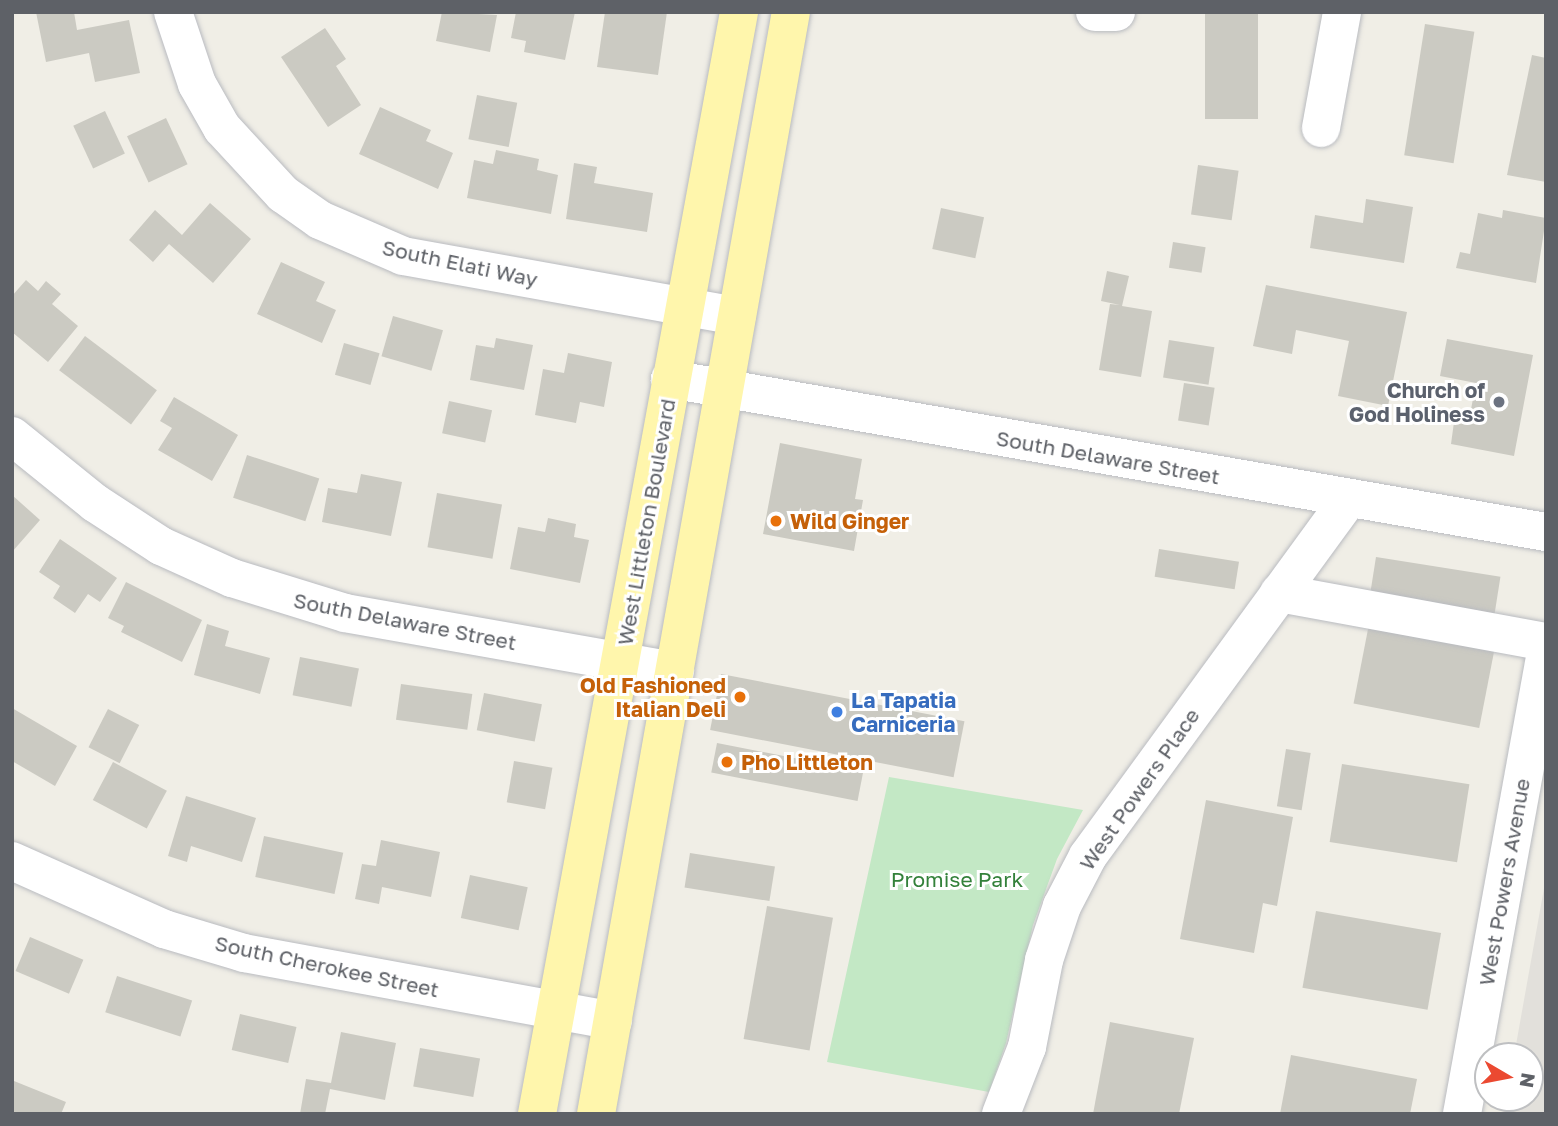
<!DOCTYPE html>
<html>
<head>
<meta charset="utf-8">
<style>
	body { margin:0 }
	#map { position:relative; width:1558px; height:1126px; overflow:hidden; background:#f0eee6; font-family:"Golos Text",sans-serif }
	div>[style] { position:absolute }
	.industrial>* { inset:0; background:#e2e0db }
	.green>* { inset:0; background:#c3e8c5 }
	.building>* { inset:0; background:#cbcac2; transform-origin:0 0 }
	.roads { filter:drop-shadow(0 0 2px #b9bbc0) drop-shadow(0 0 2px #b9bbc0) }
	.minor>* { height:38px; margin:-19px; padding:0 19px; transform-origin:19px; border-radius:19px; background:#fff }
	.major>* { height:38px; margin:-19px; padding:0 19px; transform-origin:19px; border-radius:19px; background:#fff6ac }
	.dots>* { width:19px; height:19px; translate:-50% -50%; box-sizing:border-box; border:4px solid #fff; border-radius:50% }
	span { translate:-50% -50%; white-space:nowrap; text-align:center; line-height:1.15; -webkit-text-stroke:6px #fff; paint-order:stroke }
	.street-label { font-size:21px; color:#5e6167 }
	.worship-label { font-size:21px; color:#5b616d; font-weight:700 }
	.right { translate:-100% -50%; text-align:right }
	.food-label { font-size:21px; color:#c56008; font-weight:700 }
	.left { translate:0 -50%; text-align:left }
	.shop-label { font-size:21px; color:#366cbe; font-weight:700 }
	.park-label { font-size:21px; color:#33813a }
	.frame { position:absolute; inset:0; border:14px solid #5e6167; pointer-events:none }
	.north { position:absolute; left:1474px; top:1042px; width:70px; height:70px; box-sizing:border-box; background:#fff; border:2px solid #bfc0c2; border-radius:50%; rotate:100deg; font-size:19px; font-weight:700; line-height:28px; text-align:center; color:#5e6167 }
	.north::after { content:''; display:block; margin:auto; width:24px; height:32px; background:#eb4931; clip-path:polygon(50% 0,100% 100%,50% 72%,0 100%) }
</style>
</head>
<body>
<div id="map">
	<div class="industrial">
		<i style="clip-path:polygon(1546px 877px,1546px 1114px,1503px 1114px,1506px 1098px,1530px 1098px,1530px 1056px,1514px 1056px)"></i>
	</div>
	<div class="green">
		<i style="clip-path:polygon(889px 777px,1083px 810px,1057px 859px,1033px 925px,1006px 1043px,989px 1092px,827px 1062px)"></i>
	</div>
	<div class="building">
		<i style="clip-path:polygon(36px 12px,74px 12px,77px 30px,129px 20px,140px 73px,95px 82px,89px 53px,46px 62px)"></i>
		<i style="clip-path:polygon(442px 12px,497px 15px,490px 52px,436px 41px)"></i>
		<i style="clip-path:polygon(516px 12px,575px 12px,565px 60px,524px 52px,526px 41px,511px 38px)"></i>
		<i style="clip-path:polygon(605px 12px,667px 12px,658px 75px,597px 67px)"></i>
		<i style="left:1205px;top:12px;width:53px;height:107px"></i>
		<i style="left:1425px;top:24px;width:50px;height:133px;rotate:9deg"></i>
		<i style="clip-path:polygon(325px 28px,346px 59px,336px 66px,361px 105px,328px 127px,281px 57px)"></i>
		<i style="clip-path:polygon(1532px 55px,1546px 58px,1546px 182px,1507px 175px)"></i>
		<i style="left:477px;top:95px;width:41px;height:45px;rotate:11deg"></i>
		<i style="clip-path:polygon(380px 107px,431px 130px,426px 141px,453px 153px,438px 189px,359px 154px)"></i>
		<i style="left:105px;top:111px;width:47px;height:35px;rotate:65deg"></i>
		<i style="left:166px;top:118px;width:51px;height:43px;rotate:65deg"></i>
		<i style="clip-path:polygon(496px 150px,539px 159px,537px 170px,558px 175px,551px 214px,467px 198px,474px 160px,493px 164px)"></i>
		<i style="clip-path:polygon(574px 163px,597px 167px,594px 183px,653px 193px,647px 232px,566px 219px)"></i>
		<i style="left:1198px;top:165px;width:41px;height:50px;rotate:8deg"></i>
		<i style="clip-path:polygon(1366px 199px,1413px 207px,1404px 263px,1310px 248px,1315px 215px,1363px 223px)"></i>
		<i style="clip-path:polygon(210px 203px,251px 239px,213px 283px,169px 244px,153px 262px,129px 240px,155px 210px,182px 235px)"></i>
		<i style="left:941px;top:208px;width:44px;height:42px;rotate:12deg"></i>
		<i style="clip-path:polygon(1503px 210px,1546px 218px,1536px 283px,1456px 268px,1460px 252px,1470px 254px,1478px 213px,1502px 218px)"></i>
		<i style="left:1173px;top:242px;width:33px;height:26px;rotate:9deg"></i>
		<i style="clip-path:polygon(281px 262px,325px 282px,316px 301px,336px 310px,322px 343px,257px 314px)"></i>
		<i style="clip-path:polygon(1107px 271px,1129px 276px,1122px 306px,1152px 311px,1141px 377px,1099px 370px,1110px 304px,1120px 305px,1101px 301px)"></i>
		<i style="clip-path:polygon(26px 280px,38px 291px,46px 281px,61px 294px,52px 304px,78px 326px,48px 362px,12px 332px,12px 296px)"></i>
		<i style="clip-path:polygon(1266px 285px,1407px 312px,1388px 406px,1338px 396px,1349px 341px,1296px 330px,1292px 354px,1253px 346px)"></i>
		<i style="left:393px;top:316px;width:52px;height:42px;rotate:16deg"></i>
		<i style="left:85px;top:336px;width:90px;height:43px;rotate:37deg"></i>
		<i style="clip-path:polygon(496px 338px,533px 345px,524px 390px,470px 380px,476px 345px,494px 348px)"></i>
		<i style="clip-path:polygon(1447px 339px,1533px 355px,1514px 456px,1451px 444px,1454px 422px,1468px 425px,1476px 383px,1440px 376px)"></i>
		<i style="left:1169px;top:340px;width:46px;height:38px;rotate:9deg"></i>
		<i style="left:344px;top:343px;width:37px;height:33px;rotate:16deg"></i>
		<i style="clip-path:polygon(568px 353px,612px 362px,604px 407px,580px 402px,576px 423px,535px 415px,543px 369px,564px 373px)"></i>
		<i style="left:1184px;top:383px;width:31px;height:38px;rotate:9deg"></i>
		<i style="clip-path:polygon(174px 397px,238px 435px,212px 481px,158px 450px,172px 428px,160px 421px)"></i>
		<i style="left:449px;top:401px;width:44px;height:33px;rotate:12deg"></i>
		<i style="clip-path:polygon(780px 443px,862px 459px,855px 499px,863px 500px,854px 551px,763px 534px)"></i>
		<i style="left:247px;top:455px;width:76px;height:45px;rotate:18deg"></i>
		<i style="clip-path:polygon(361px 474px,402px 482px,391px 536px,322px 522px,328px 488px,357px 493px)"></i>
		<i style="left:437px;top:493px;width:66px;height:55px;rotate:10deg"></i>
		<i style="clip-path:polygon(12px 495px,40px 520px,12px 552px)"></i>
		<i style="clip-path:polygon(548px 518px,576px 524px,574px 537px,589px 540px,580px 583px,510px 569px,518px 527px,545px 532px)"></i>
		<i style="clip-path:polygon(60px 539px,117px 578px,100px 602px,88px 594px,75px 613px,53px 598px,60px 586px,39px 572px)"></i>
		<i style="left:1159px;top:549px;width:81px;height:28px;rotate:9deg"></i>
		<i style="left:1376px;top:557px;width:126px;height:46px;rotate:9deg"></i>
		<i style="clip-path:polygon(126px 582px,202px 620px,182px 662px,121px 632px,124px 626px,108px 618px)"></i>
		<i style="clip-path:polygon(207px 624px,229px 631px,225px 646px,270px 658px,260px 694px,194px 675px)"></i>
		<i style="left:1369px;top:624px;width:128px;height:81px;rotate:11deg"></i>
		<i style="left:300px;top:657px;width:60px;height:39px;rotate:11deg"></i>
		<i style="left:721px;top:674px;width:248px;height:57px;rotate:11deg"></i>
		<i style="left:401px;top:684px;width:72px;height:36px;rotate:8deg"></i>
		<i style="left:484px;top:693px;width:59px;height:38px;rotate:11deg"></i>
		<i style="clip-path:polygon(12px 708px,77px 746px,55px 786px,12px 761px)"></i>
		<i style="left:108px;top:709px;width:35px;height:43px;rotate:27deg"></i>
		<i style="left:717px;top:743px;width:149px;height:30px;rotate:11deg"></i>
		<i style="left:1286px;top:749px;width:25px;height:58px;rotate:9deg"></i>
		<i style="left:514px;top:761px;width:39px;height:42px;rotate:10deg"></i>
		<i style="left:113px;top:762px;width:61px;height:43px;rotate:28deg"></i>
		<i style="left:1342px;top:764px;width:129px;height:79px;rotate:9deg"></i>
		<i style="clip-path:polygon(186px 796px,256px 818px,242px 862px,191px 846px,187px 862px,168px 856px)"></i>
		<i style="clip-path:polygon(1206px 800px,1293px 817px,1277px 906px,1263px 903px,1254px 953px,1180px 939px)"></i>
		<i style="left:264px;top:836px;width:81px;height:42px;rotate:12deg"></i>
		<i style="clip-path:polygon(381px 840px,440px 852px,431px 897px,382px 887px,379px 904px,355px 899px,362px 864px,376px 866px)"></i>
		<i style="left:690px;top:853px;width:86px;height:35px;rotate:9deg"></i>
		<i style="left:470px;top:875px;width:59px;height:44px;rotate:12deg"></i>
		<i style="left:767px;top:906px;width:67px;height:135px;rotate:10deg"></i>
		<i style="left:1316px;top:911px;width:127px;height:78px;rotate:10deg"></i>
		<i style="left:30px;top:937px;width:58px;height:37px;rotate:23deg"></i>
		<i style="left:117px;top:976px;width:79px;height:38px;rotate:18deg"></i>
		<i style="left:240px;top:1014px;width:58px;height:37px;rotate:13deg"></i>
		<i style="clip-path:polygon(1110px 1022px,1194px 1038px,1179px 1114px,1093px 1114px)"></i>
		<i style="clip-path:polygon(341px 1032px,396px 1043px,385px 1100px,330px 1089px,325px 1114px,300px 1114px,306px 1079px,331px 1083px)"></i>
		<i style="left:420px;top:1048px;width:61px;height:39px;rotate:10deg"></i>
		<i style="clip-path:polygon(1291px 1055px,1417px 1079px,1410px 1114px,1280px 1114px)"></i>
		<i style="clip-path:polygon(14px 1081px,66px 1102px,61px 1114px,12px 1114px)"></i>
	</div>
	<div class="roads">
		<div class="minor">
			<i style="left:173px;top:12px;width:76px;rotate:71.6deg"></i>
			<i style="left:197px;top:84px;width:51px;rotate:60.4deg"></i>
			<i style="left:222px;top:128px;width:90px;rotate:47.3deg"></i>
			<i style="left:283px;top:194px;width:45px;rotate:35.1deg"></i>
			<i style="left:320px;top:220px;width:90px;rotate:23.4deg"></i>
			<i style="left:403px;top:256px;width:339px;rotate:10.2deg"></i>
			<i style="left:1095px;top:12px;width:21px"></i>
			<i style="left:1321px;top:128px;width:118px;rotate:-79.7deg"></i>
			<i style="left:670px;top:379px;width:889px;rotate:9.91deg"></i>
			<i style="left:12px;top:436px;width:107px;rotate:38.9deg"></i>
			<i style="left:95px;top:503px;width:79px;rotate:33.1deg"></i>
			<i style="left:161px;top:546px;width:78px;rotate:24.3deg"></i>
			<i style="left:232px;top:578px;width:118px;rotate:17.2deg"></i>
			<i style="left:345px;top:613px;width:335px;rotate:10deg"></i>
			<i style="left:1279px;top:593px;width:271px;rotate:10.4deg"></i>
			<i style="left:12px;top:861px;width:167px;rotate:24.1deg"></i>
			<i style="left:164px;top:929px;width:84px;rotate:16.7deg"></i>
			<i style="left:244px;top:953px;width:375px;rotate:10.4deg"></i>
			<i style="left:1001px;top:1114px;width:72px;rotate:-68.8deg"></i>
			<i style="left:1027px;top:1047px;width:89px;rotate:-78.9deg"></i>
			<i style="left:1044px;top:960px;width:57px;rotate:-71.6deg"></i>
			<i style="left:1062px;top:906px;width:56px;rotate:-62.5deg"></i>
			<i style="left:1088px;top:856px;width:441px;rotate:-53.9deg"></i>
			<i style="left:1462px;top:1114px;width:472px;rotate:-79.7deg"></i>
		</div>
		<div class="major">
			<i style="left:537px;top:1114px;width:1120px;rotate:-79.61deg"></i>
			<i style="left:596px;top:1114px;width:1119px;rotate:-79.97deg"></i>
		</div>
	</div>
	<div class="dots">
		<i style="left:1499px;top:402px;background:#6b7280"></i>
		<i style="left:776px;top:521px;background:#e8710a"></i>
		<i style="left:740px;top:697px;background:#e8710a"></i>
		<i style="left:837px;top:712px;background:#3f7fe0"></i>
		<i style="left:727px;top:762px;background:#e8710a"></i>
	</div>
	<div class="street-label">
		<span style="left:460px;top:263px;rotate:12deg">South Elati Way</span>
		<span style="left:1108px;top:457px;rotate:10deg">South Delaware Street</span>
		<span style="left:646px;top:522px;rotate:-80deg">West Littleton Boulevard</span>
		<span style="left:405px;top:621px;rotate:11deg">South Delaware Street</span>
		<span style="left:1139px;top:789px;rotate:-55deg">West Powers Place</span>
		<span style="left:1504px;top:882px;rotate:-80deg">West Powers Avenue</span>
		<span style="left:327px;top:966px;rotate:12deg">South Cherokee Street</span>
	</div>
	<div class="worship-label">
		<span class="right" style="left:1485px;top:402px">Church of<br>God Holiness</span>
	</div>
	<div class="food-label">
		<span class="left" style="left:790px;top:521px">Wild Ginger</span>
		<span class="right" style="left:726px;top:697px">Old Fashioned<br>Italian Deli</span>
		<span class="left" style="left:741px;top:762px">Pho Littleton</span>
	</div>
	<div class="shop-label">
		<span class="left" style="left:851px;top:712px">La Tapatia<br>Carniceria</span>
	</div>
	<div class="park-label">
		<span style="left:957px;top:879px">Promise Park</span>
	</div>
	<div class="frame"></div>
	<div class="north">N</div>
</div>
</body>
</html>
